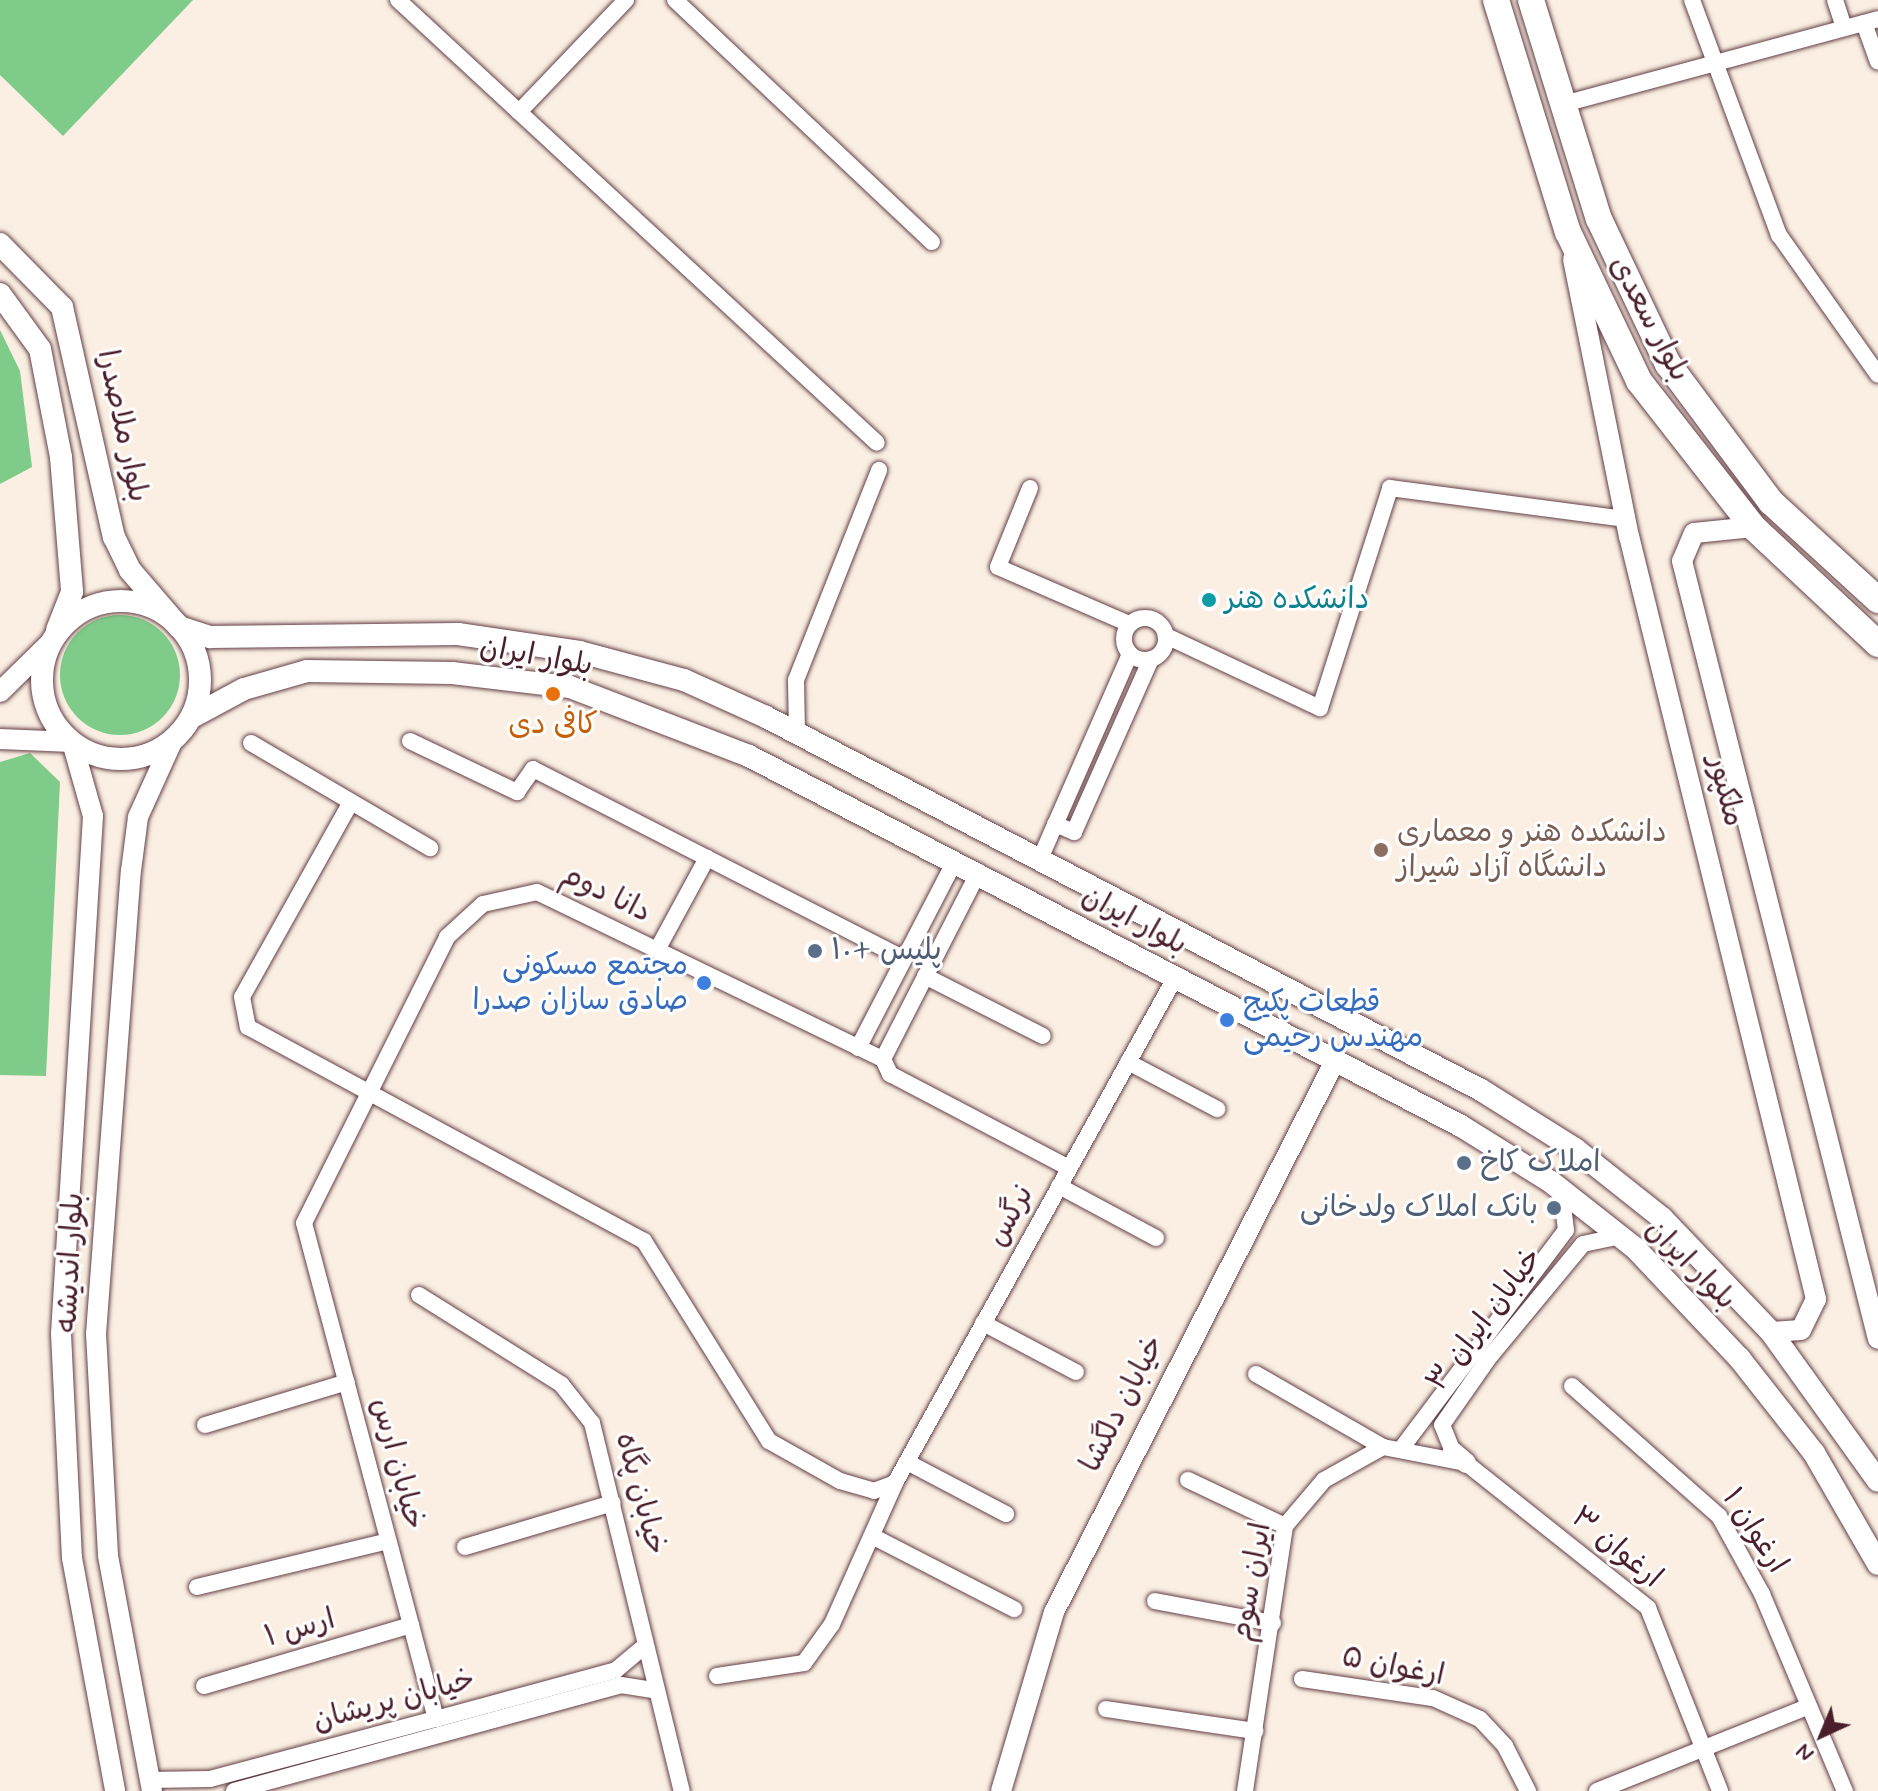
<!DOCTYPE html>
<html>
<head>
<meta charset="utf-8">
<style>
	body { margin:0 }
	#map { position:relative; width:1878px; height:1791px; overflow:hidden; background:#faefe2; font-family:Mynerve,"Playpen Sans Arabic",sans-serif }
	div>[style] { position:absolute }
	.green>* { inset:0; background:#7fcb89 }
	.round { border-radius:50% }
	.roads { filter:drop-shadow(0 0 2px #643e46) drop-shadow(0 0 2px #643e46) }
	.minor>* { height:16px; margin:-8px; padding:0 8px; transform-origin:8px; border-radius:8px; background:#fff }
	.minor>.ring { margin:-8px; padding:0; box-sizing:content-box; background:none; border:16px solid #fff; border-radius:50% }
	.tertiary>* { height:20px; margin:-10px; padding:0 10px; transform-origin:10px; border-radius:10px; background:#fff }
	.secondary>* { height:22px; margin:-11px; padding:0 11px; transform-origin:11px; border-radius:11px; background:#fff }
	.secondary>.ring { margin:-11px; padding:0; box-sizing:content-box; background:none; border:22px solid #fff; border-radius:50% }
	.primary>* { height:26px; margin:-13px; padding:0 13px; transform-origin:13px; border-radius:13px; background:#fff }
	.dots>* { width:22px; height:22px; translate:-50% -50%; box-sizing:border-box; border:4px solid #fff; border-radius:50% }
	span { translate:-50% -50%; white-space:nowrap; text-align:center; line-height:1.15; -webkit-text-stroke:6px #fff; paint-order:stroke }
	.street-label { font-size:30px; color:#4a1f2b }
	.culture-label { font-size:30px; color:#0d838f }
	.left { translate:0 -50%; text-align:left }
	.food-label { font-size:30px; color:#c56008 }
	.education-label { font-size:30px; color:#785e54 }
	.service-label { font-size:30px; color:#4e5e75 }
	.right { translate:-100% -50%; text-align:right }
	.shop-label { font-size:30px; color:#366cbe }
	.north { position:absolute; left:1782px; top:1695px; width:80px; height:80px; -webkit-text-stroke:6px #fff; paint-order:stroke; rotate:224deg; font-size:22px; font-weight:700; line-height:32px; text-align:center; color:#4a1f2b }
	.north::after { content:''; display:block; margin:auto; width:28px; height:36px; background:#4a1f2b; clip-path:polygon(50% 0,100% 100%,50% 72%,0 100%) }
</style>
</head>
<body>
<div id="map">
	<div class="green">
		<i style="clip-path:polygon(0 0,193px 0,63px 136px,0 75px)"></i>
		<i style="clip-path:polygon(0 330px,20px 371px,32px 467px,0 484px)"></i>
		<i class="round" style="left:60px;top:615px;width:120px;height:120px"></i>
		<i style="clip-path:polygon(30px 753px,60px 782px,46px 1076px,0 1075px,0 762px)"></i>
	</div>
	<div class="roads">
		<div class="minor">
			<i style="left:398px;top:0;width:652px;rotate:42.76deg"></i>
			<i style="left:675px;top:0;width:353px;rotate:43.3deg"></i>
			<i style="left:1692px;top:0;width:251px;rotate:69.7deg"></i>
			<i style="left:1779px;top:235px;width:171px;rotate:54.7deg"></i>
			<i style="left:1835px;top:0;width:29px;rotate:72deg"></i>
			<i style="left:1864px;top:23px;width:41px;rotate:70.3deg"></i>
			<i style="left:1560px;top:105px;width:329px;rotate:-15.1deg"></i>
			<i style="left:519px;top:112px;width:155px;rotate:-46.3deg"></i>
			<i style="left:1030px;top:488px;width:85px;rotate:112.1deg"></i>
			<i style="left:998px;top:567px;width:143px;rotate:23.5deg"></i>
			<i class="ring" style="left:1124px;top:618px;width:26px;height:26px"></i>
			<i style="left:1166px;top:636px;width:170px;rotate:25.1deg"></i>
			<i style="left:1320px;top:708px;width:231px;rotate:-72.3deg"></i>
			<i style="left:1390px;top:488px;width:238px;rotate:7.5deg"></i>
			<i style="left:797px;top:733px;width:53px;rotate:-91.1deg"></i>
			<i style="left:796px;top:680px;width:226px;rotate:-68.4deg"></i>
			<i style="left:410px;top:741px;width:119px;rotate:25.5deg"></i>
			<i style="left:517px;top:792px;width:28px;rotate:-55deg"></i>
			<i style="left:533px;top:769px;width:417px;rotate:27.1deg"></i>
			<i style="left:251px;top:743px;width:208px;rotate:30.4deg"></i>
			<i style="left:351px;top:802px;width:223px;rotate:119.2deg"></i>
			<i style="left:242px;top:997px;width:31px;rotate:79deg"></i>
			<i style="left:248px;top:1027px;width:450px;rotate:28.4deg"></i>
			<i style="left:644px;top:1241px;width:236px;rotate:58deg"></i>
			<i style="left:769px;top:1441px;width:81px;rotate:29.4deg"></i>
			<i style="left:840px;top:1481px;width:35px;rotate:16deg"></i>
			<i style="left:874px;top:1491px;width:22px;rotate:-21deg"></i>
			<i style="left:1055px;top:824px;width:21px;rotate:23deg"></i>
			<i style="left:1074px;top:832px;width:189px;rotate:-66deg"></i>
			<i style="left:1040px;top:859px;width:224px;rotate:-66.3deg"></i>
			<i style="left:657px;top:950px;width:105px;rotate:-61.5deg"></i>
			<i style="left:925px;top:976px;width:132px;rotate:27deg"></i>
			<i style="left:858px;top:1048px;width:211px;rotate:-62.6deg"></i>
			<i style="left:883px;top:1059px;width:209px;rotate:-62.9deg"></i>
			<i style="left:1128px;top:1062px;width:101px;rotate:27.8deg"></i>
			<i style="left:1059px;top:1186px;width:110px;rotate:28.2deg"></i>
			<i style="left:419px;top:1295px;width:168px;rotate:32.1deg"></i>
			<i style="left:561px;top:1384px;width:50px;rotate:51.5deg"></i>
			<i style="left:592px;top:1423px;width:379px;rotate:76.3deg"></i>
			<i style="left:983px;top:1323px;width:105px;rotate:27.8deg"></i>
			<i style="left:1256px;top:1374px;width:146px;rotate:29.9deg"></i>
			<i style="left:1572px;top:1386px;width:196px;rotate:41.5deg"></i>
			<i style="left:1719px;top:1516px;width:89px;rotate:61.1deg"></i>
			<i style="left:1762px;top:1594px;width:214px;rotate:67.2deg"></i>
			<i style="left:205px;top:1425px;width:148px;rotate:-16.8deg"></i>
			<i style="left:1401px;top:1449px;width:274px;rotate:-53deg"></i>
			<i style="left:1566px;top:1230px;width:40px;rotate:-97.1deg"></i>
			<i style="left:1453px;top:1452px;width:29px;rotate:-112deg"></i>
			<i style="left:1442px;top:1425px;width:80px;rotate:-55.1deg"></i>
			<i style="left:1488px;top:1359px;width:149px;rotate:-50.4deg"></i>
			<i style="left:1583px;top:1244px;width:38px;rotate:-12deg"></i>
			<i style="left:907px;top:1462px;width:112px;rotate:27.7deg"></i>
			<i style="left:1188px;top:1480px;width:107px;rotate:25.4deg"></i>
			<i style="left:872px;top:1536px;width:160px;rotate:27.2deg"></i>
			<i style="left:465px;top:1547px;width:154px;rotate:-16.6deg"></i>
			<i style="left:197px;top:1587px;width:197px;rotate:-13.5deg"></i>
			<i style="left:1155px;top:1601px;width:120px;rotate:10.6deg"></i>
			<i style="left:717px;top:1676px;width:88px;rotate:-8.5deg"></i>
			<i style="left:804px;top:1663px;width:48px;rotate:-54.3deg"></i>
			<i style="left:832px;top:1624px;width:154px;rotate:-65.9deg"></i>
			<i style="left:895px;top:1483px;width:580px;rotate:-61deg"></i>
			<i style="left:1302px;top:1679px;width:132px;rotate:8.3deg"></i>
			<i style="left:1433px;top:1698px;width:51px;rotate:24.1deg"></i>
			<i style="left:1480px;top:1719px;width:37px;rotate:47deg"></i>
			<i style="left:1505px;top:1746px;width:51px;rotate:62.9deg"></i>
			<i style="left:204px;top:1686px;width:216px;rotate:-16.4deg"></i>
			<i style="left:1106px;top:1709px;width:151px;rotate:8.4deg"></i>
			<i style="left:436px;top:1719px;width:513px;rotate:-104.9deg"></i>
			<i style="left:304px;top:1223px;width:320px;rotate:-63.4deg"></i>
			<i style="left:447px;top:937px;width:49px;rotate:-42.5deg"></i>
			<i style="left:483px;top:904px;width:55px;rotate:-12.5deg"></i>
			<i style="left:537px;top:892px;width:384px;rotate:25.8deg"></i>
			<i style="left:883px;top:1059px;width:17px;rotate:65deg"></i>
			<i style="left:890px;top:1074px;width:202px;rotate:27.7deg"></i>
			<i style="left:149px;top:1780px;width:61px;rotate:-0.9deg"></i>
			<i style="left:210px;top:1779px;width:234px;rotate:-14.9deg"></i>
			<i style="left:436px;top:1719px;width:187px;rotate:-15.2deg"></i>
			<i style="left:616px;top:1670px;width:38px;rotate:-40deg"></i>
			<i style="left:234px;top:1791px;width:401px;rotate:-15.3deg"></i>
			<i style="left:621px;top:1685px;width:32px;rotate:9deg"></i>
			<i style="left:1245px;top:1791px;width:268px;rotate:-81.4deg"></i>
			<i style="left:1285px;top:1526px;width:60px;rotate:-49.7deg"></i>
			<i style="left:1324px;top:1480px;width:68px;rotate:-29.2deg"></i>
			<i style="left:1383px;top:1447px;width:85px;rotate:10.9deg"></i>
			<i style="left:1466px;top:1463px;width:233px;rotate:38.5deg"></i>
			<i style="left:1648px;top:1608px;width:197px;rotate:68.5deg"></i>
			<i style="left:1597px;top:1791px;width:228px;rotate:-21.8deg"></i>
		</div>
		<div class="tertiary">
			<i style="left:1573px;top:259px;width:283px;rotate:78.6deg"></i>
			<i style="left:1629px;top:536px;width:786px;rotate:76.23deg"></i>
			<i style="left:1816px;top:1299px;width:34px;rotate:116deg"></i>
			<i style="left:1801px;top:1330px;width:30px;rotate:176deg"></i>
			<i style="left:1753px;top:527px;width:59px;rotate:174.2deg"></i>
			<i style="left:1694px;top:533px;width:30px;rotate:113deg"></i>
			<i style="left:1682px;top:561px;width:802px;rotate:75.86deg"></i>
			<i style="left:0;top:692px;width:74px;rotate:-44.5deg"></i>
			<i style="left:0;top:739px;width:72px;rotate:2.4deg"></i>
			<i style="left:72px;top:742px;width:77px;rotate:74.2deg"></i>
			<i style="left:93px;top:816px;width:519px;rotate:93.54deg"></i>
			<i style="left:61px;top:1334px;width:224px;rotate:87.2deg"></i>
			<i style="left:72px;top:1558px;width:237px;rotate:79.5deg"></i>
			<i style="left:1453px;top:1452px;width:17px;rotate:40deg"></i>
			<i style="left:152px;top:1791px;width:240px;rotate:-100.6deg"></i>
			<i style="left:108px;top:1555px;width:221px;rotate:-93.1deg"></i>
			<i style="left:96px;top:1334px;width:464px;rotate:-85.7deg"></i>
			<i style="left:131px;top:871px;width:54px;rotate:-82.6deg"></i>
			<i style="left:138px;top:817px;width:82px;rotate:-65.6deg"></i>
			<i style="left:1001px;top:1791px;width:187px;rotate:-73.5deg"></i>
			<i style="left:1054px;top:1612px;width:621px;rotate:-62.98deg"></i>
		</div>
		<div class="secondary">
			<i style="left:0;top:244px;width:88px;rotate:45.5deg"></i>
			<i style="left:62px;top:307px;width:236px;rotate:77.3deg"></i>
			<i style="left:114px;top:537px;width:37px;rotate:64deg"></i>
			<i style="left:130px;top:570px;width:75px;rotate:49.3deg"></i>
			<i style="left:179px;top:627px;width:33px;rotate:18deg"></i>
			<i style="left:210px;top:637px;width:248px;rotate:-0.7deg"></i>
			<i style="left:458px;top:634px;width:123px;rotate:8.4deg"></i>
			<i style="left:580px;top:652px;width:108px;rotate:15.1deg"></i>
			<i style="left:684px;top:680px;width:90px;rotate:24.3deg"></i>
			<i style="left:766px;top:717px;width:806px;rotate:27.55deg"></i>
			<i style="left:1481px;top:1090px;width:111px;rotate:32.1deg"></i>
			<i style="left:1575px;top:1149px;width:111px;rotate:38.4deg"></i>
			<i style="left:1662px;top:1218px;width:158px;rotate:46.3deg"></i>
			<i style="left:1771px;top:1332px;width:183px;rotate:54.3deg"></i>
			<i style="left:0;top:294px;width:68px;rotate:54deg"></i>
			<i style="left:40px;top:349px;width:110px;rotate:79deg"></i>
			<i style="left:61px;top:457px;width:135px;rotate:85.3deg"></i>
			<i style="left:72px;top:592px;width:41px;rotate:111.5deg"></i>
			<i class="ring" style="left:42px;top:601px;width:136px;height:136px"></i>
			<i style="left:192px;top:717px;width:59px;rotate:-28.3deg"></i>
			<i style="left:244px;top:689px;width:66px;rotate:-15.9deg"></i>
			<i style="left:307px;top:671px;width:145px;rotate:0.8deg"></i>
			<i style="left:452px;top:673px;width:119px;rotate:6.8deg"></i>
			<i style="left:570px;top:687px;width:192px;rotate:21.1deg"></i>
			<i style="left:749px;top:756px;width:802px;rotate:27.46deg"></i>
			<i style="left:1461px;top:1126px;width:106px;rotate:31.9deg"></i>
			<i style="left:1551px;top:1182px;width:107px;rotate:38.2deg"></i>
			<i style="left:1635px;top:1248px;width:153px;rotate:46.6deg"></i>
			<i style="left:1740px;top:1359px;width:120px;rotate:51.8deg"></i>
			<i style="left:1814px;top:1453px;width:128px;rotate:60deg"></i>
		</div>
		<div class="primary">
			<i style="left:1496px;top:0;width:243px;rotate:72.8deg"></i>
			<i style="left:1568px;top:232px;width:165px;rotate:64.5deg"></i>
			<i style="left:1639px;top:381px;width:185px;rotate:52deg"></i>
			<i style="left:1753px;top:527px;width:171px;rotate:43.1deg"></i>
			<i style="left:1531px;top:0;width:229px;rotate:72.8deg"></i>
			<i style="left:1599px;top:219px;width:161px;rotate:64.6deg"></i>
			<i style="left:1668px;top:364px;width:172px;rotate:53.3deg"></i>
			<i style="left:1771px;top:502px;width:145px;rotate:42.5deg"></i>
		</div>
	</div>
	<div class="dots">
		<i style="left:1209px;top:600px;background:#0f9aa8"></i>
		<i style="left:553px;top:694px;background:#e8710a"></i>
		<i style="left:1381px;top:850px;background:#8d6e63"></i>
		<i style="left:815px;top:951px;background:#5c6f8a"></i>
		<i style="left:704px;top:983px;background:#3f7fe0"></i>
		<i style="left:1227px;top:1020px;background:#3f7fe0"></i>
		<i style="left:1464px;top:1163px;background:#5c6f8a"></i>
		<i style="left:1554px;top:1208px;background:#5c6f8a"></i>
	</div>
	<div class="street-label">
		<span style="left:1649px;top:319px;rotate:62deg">بلوار سعدی</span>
		<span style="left:122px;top:426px;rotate:78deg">بلوار ملاصدرا</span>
		<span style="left:536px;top:657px;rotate:10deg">بلوار ایران</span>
		<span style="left:1725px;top:791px;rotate:76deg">ملکپور</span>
		<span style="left:606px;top:894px;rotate:26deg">دانا دوم</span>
		<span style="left:1134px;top:921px;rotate:28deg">بلوار ایران</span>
		<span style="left:1011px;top:1216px;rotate:-61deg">نرگس</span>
		<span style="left:71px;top:1263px;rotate:-87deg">بلوار اندیشه</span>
		<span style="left:1690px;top:1265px;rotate:45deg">بلوار ایران</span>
		<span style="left:1485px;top:1320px;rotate:-53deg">خیابان ایران ۳</span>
		<span style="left:1123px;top:1404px;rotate:-63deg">خیابان دلگشا</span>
		<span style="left:397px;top:1464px;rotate:75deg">خیابان ارس</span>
		<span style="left:640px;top:1494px;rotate:75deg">خیابان پگاه</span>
		<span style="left:1754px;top:1531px;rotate:57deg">ارغوان ۱</span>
		<span style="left:1616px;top:1548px;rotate:40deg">ارغوان ۳</span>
		<span style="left:1252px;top:1582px;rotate:-80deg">ایران سوم</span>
		<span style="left:300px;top:1629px;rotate:-16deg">ارس ۱</span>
		<span style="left:1393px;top:1667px;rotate:11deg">ارغوان ۵</span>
		<span style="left:394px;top:1701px;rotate:-15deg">خیابان پریشان</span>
	</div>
	<div class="culture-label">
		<span class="left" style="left:1225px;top:600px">دانشکده هنر</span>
	</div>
	<div class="food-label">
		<span style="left:553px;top:725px">کافی دی</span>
	</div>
	<div class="education-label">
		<span class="left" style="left:1397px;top:850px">دانشکده هنر و معماری<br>دانشگاه آزاد شیراز</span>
	</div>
	<div class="service-label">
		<span class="left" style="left:831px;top:951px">پلیس +۱۰</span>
		<span class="left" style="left:1480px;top:1163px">املاک کاخ</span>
		<span class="right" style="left:1538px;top:1208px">بانک املاک ولدخانی</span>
	</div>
	<div class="shop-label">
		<span class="right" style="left:688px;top:983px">مجتمع مسکونی<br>صادق سازان صدرا</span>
		<span class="left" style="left:1243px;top:1020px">قطعات پکیج<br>مهندس رحیمی</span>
	</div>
	<div class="north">N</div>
</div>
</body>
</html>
